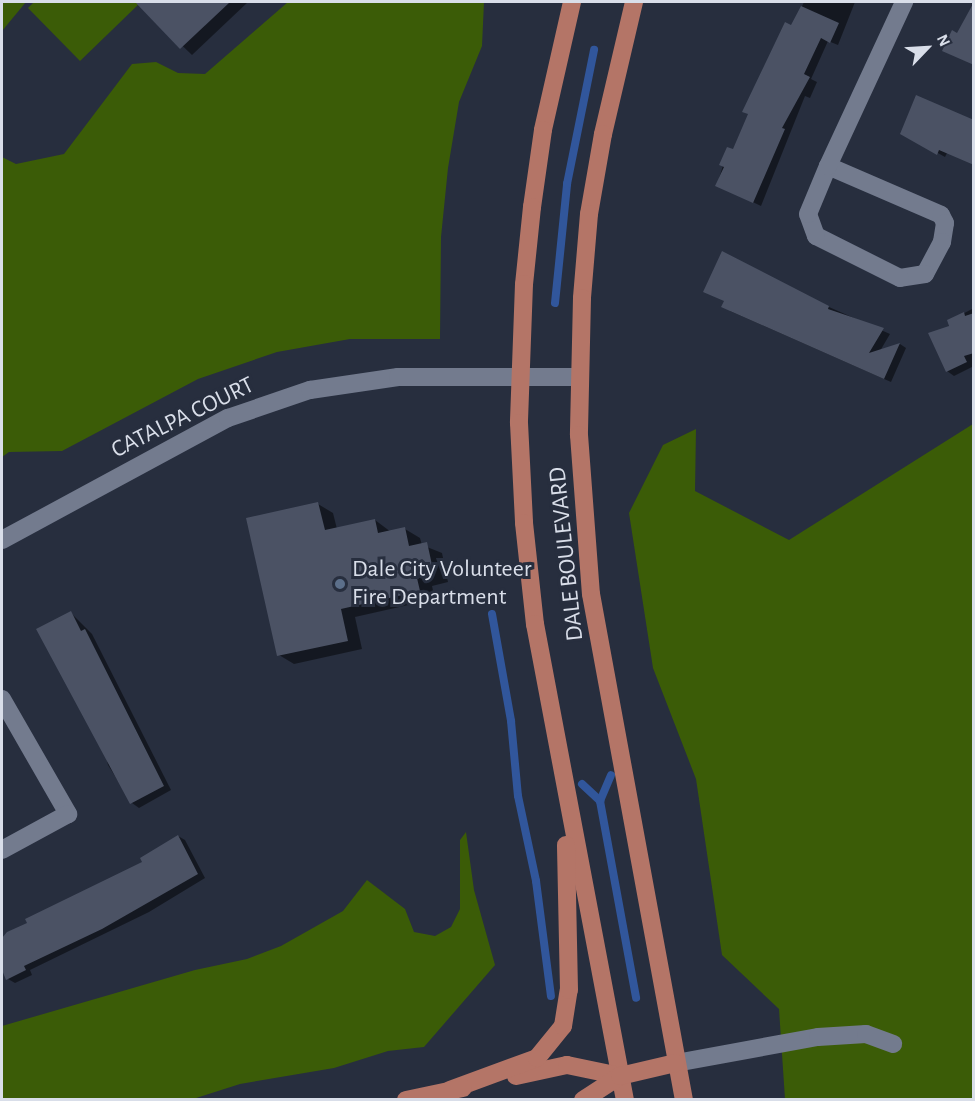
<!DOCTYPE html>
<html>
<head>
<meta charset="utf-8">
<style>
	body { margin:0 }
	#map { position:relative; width:975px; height:1101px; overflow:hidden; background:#272e3e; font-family:"Alegreya Sans",sans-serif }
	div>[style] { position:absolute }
	.green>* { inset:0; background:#3b5c07 }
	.shadow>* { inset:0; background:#0007 }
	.stream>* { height:8px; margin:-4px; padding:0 4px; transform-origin:4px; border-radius:4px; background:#31569b }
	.building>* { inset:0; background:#4b5264 }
	.minor>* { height:18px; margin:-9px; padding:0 9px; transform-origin:9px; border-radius:9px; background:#737b8e }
	.major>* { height:18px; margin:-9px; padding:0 9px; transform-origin:9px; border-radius:9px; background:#b47567 }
	.dots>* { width:16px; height:16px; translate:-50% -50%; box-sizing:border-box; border:3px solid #272e3e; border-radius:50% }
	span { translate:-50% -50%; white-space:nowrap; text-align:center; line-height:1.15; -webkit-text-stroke:6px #272e3e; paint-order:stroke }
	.street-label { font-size:24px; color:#d9dee9 }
	.poi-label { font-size:24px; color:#d9dee9 }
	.left { translate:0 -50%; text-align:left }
	.frame { position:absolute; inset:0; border:3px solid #d9dee9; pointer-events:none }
	.north { position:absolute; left:897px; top:18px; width:60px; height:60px; -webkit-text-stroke:4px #272e3e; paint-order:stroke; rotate:65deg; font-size:16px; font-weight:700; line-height:24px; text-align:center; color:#d9dee9 }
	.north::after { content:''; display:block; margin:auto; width:21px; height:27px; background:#d9dee9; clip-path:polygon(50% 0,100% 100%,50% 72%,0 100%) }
</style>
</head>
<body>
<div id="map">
	<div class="green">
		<i style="clip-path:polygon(2px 2px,26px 2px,2px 31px)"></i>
		<i style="clip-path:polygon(34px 2px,141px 2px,80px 61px,28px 8px)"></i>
		<i style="clip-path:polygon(288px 2px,484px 2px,482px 46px,459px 102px,448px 168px,441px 237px,440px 339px,350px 339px,277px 352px,198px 379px,62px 451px,9px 452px,2px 457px,2px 157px,16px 164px,64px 154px,132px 64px,156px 62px,178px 73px,205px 74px)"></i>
		<i style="clip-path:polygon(973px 424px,973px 1099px,785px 1099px,779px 1009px,722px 955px,696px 779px,653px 668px,629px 513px,663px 445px,696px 429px,695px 491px,789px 540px)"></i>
		<i style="clip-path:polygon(466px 832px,474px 890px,495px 965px,424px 1047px,388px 1051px,334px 1068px,240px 1084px,193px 1099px,2px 1099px,2px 1026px,195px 970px,247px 959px,281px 946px,343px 911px,367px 880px,405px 909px,414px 932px,435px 936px,451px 927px,460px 909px,460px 840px)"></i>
	</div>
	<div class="shadow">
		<i style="clip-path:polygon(154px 2px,248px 2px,192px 55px,145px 10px)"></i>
		<i style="clip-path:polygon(804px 2px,855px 2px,838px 45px,828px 41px,811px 79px,817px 82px,810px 98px,805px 96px,761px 206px,717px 185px,728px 149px,734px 151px)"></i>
		<i style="clip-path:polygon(902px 133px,947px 153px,945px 157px)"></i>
		<i style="clip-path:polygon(829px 307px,890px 334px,880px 351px,900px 344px,906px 348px,891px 382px,730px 311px)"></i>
		<i style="clip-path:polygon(974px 308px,974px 366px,954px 376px,947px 371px,949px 321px)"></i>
		<i style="clip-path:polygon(318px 504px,333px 513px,337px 529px,375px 520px,391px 532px,405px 529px,420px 538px,422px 545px,442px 553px,448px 582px,432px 586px,435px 599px,355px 617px,362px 649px,294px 664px,279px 655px)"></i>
		<i style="clip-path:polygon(71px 613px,92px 634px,171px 790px,139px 808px,132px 803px,108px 765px)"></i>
		<i style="clip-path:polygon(178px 836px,185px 840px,205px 878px,149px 912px,30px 970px,32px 975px,15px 983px,8px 979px,2px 967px,2px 939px,145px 863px)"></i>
	</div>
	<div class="stream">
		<i style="left:555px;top:303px;width:120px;rotate:-84.2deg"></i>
		<i style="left:567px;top:184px;width:137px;rotate:-78.6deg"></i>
		<i style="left:492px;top:614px;width:109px;rotate:79.9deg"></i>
		<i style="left:511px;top:721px;width:75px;rotate:84.7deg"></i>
		<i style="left:518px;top:796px;width:87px;rotate:78deg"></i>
		<i style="left:536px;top:881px;width:116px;rotate:82.6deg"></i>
		<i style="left:582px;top:784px;width:25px;rotate:43deg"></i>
		<i style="left:600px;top:801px;width:200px;rotate:79.6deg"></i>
		<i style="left:600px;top:801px;width:28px;rotate:-67deg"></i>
	</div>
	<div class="building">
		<i style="clip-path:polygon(135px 2px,230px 2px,180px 49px)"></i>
		<i style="clip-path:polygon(974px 2px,974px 65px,942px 51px,952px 30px,957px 33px)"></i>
		<i style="clip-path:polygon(801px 6px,839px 23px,830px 43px,821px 38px,804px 74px,810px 77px,782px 128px,785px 129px,753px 203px,715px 186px,724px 167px,719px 165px,727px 147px,733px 149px,748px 114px,742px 112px,785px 22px,791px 25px)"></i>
		<i style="clip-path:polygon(916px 95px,974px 120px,974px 165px,939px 150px,937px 155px,900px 134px)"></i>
		<i style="clip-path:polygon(722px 251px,829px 306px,828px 309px,884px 328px,869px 353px,900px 343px,884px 379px,721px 307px,724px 301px,703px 292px)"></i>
		<i style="clip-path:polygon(964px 312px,965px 316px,974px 313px,974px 353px,964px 356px,967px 362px,946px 372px,928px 333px,949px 326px,947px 320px)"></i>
		<i style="clip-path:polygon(318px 502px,325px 530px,375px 519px,378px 533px,405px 527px,409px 546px,427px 542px,434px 574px,417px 578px,420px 591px,341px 609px,348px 641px,277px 656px,246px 518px)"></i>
		<i style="clip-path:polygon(71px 611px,81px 631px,85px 629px,164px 786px,130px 804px,36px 629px)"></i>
		<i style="clip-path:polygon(178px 835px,198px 874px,102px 929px,24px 966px,26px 970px,6px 980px,2px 970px,2px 938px,7px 932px,27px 923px,25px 919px,142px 862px,140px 858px)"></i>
	</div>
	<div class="minor">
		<i style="left:828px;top:166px;width:123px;rotate:23.4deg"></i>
		<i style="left:941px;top:215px;width:9px;rotate:63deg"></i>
		<i style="left:945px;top:223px;width:19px;rotate:99deg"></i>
		<i style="left:942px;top:242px;width:36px;rotate:118deg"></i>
		<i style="left:925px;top:274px;width:25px;rotate:171deg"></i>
		<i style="left:900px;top:278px;width:94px;rotate:-153.4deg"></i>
		<i style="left:816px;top:236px;width:23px;rotate:-110deg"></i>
		<i style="left:808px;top:214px;width:52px;rotate:-67.4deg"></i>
		<i style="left:828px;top:166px;width:181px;rotate:-65.1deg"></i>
		<i style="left:2px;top:540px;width:257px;rotate:-28.4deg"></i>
		<i style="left:228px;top:418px;width:87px;rotate:-18.9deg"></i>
		<i style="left:310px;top:390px;width:89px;rotate:-8.4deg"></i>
		<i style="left:398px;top:377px;width:181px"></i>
		<i style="left:2px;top:699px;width:133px;rotate:60.1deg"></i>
		<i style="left:68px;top:814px;width:75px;rotate:151.4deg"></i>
		<i style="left:676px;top:1063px;width:144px;rotate:-10.4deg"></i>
		<i style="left:818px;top:1037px;width:48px;rotate:-3.6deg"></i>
		<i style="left:866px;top:1034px;width:29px;rotate:20deg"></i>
	</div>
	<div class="major">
		<i style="left:572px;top:2px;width:131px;rotate:102.8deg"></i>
		<i style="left:543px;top:130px;width:78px;rotate:98.1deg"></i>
		<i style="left:532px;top:207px;width:77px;rotate:95.9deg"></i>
		<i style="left:524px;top:284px;width:139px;rotate:92.1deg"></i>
		<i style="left:519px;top:423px;width:100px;rotate:87.1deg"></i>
		<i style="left:524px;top:523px;width:102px;rotate:83.8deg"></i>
		<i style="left:535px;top:624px;width:484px;rotate:79.3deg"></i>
		<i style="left:634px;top:2px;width:136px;rotate:103.2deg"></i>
		<i style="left:603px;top:134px;width:81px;rotate:99.9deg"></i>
		<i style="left:589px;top:214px;width:84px;rotate:94.8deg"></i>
		<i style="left:582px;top:298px;width:137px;rotate:91.3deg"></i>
		<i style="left:579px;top:435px;width:159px;rotate:85.7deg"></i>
		<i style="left:591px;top:594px;width:514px;rotate:79.59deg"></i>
		<i style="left:516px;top:1076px;width:52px;rotate:-12.2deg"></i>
		<i style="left:567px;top:1065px;width:54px;rotate:11.7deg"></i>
		<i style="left:450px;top:1090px;width:93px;rotate:-20.2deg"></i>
		<i style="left:537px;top:1058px;width:41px;rotate:-50.9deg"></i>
		<i style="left:563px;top:1026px;width:36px;rotate:-81deg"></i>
		<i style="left:569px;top:990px;width:145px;rotate:-91.2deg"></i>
		<i style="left:406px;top:1100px;width:58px;rotate:-11.9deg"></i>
		<i style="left:583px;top:1100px;width:44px;rotate:-33deg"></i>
		<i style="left:620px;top:1076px;width:57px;rotate:-13.1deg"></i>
	</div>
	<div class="dots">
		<i style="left:340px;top:584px;background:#5c6f8a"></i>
	</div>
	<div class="street-label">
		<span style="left:183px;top:418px;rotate:-26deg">CATALPA COURT</span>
		<span style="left:567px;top:554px;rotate:-96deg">DALE BOULEVARD</span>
	</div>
	<div class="poi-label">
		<span class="left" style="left:352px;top:584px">Dale City Volunteer<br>Fire Department</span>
	</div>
	<div class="frame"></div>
	<div class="north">N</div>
</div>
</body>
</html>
